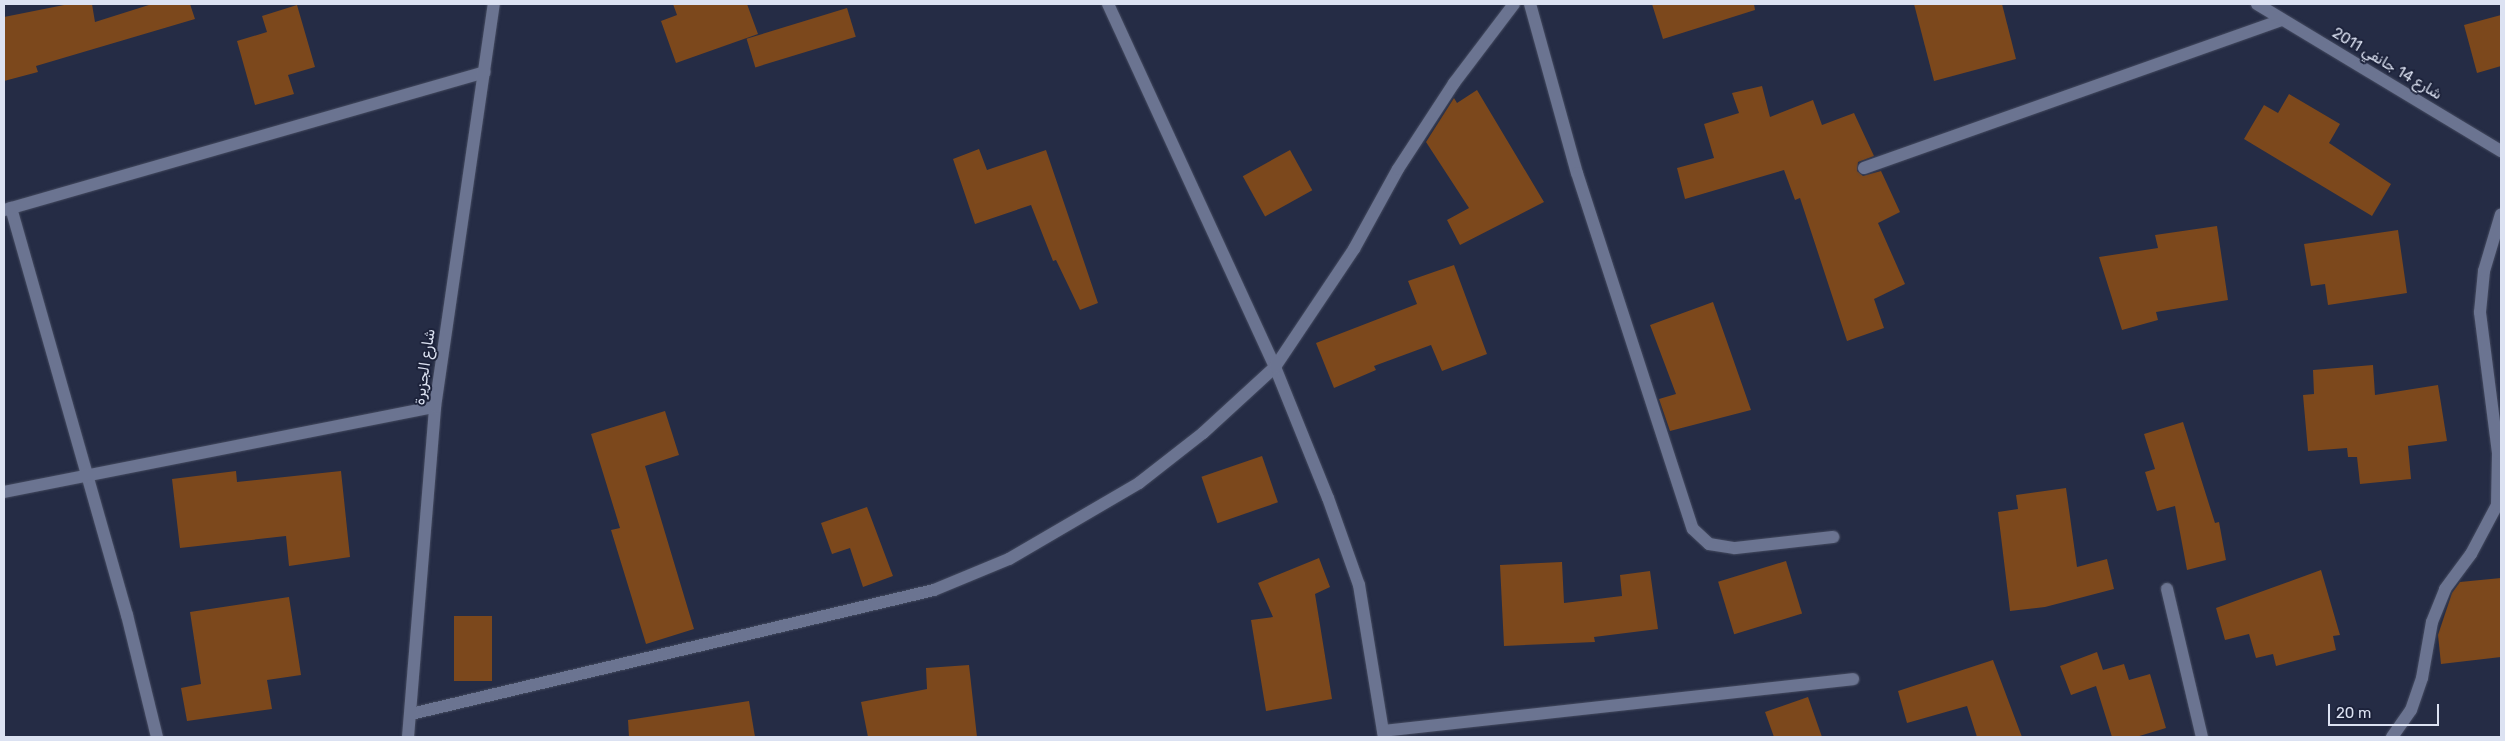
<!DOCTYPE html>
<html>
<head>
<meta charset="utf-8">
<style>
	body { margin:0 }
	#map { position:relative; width:2505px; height:741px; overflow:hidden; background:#252c45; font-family:Rubik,"Noto Naskh Arabic",sans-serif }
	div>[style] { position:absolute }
	.building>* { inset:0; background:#7c481c; transform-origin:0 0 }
	.roads { filter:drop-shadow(0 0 1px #444a5f) drop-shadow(0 0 1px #444a5f) }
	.minor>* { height:12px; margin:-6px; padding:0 6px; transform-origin:6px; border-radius:6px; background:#6b7491 }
	.tertiary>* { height:12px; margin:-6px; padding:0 6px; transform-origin:6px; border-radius:6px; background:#6b7491 }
	.secondary>* { height:12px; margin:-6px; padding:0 6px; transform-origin:6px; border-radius:6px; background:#6b7491 }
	span { translate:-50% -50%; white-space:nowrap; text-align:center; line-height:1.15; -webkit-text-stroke:4px #1c223a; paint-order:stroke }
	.street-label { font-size:15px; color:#dce2f2 }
	.frame { position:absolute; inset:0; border:5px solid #dce2f2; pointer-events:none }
	.scale { position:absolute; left:2328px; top:704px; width:111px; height:22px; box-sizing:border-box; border:2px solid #dce2f2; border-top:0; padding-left:6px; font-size:15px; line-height:18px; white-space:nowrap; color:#dce2f2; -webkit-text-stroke:4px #1c223a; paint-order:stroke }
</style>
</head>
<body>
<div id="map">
	<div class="building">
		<i style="clip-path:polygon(69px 4px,92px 4px,95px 22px,152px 4px,190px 4px,195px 19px,36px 66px,38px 72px,4px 81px,4px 17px)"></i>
		<i style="clip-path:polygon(673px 4px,747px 4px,758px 34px,676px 63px,661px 21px,677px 15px)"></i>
		<i style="clip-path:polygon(1652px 4px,1754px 4px,1755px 10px,1663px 39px)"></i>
		<i style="clip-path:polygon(1914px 4px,2002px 4px,2016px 59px,1934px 81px)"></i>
		<i style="clip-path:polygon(297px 5px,315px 67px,288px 75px,294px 94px,255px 105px,237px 41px,267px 32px,262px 16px)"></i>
		<i style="left:847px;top:8px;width:30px;height:105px;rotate:73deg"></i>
		<i style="clip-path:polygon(2501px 15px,2501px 66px,2477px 73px,2464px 25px)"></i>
		<i style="clip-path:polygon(1762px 86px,1770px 117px,1813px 100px,1822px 125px,1854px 113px,1874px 156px,1858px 162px,1857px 171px,1863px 176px,1881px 171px,1900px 212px,1878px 223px,1905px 284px,1874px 299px,1884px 328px,1847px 341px,1800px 198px,1795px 200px,1784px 170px,1685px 199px,1677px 168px,1714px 158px,1704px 124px,1739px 113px,1732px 93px)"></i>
		<i style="clip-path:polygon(1477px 90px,1544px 202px,1460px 245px,1447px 220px,1469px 208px,1426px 142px,1454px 98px,1457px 103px)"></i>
		<i style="clip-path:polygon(2289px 94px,2340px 124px,2329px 143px,2391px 184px,2372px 216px,2244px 139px,2264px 105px,2278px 113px)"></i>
		<i style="clip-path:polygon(979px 149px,987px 170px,1046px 150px,1098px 303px,1080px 310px,1056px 260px,1053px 261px,1031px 205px,975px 224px,953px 159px)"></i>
		<i style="left:1290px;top:150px;width:46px;height:54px;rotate:61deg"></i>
		<i style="clip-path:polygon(2217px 226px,2228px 300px,2156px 312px,2158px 320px,2122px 330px,2099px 257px,2158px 248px,2155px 235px)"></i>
		<i style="clip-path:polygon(2398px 230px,2407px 293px,2328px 305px,2325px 284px,2311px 286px,2304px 244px)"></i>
		<i style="clip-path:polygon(1454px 265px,1487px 354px,1442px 371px,1431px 345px,1374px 366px,1376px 370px,1334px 388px,1316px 343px,1417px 304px,1408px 281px)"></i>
		<i style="clip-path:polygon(1713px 302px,1751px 410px,1670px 431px,1659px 399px,1676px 394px,1650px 325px)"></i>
		<i style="clip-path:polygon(2373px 365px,2375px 395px,2438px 385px,2447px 441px,2408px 446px,2411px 479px,2360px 484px,2357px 457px,2348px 457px,2347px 448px,2308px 451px,2303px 395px,2314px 394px,2313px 370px)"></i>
		<i style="clip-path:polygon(665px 411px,679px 455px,645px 466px,694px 629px,646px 644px,611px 530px,620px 528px,591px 434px)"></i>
		<i style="clip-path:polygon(2183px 422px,2215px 523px,2219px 522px,2226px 560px,2187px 570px,2175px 506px,2157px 511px,2145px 472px,2155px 469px,2144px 434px)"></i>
		<i style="left:1262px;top:456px;width:49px;height:64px;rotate:71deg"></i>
		<i style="clip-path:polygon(236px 471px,237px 482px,341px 471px,350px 557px,289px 566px,286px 536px,180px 548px,172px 479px)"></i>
		<i style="clip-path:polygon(2066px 488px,2077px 567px,2107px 559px,2114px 589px,2045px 607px,2010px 611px,1998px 512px,2018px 509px,2016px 495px)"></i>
		<i style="clip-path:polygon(867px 507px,893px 576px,863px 587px,850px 548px,832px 554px,821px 523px)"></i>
		<i style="clip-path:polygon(1319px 558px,1330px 587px,1315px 594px,1332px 699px,1266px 711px,1251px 620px,1273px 617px,1258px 583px)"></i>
		<i style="left:1786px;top:561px;width:55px;height:71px;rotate:73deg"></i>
		<i style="clip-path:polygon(1562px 562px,1564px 603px,1622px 596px,1620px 575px,1650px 571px,1658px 629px,1594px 637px,1595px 642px,1504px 646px,1500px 565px)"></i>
		<i style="clip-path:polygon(2321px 570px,2340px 635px,2333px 636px,2336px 650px,2276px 666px,2273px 654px,2256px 658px,2249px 634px,2225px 640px,2216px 608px)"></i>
		<i style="clip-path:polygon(2501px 578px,2501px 657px,2441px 664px,2438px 635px,2452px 593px,2460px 582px)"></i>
		<i style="clip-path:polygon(289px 597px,301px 675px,267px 680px,272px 709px,187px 721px,181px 688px,201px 684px,190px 612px)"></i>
		<i style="left:454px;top:616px;width:38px;height:65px"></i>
		<i style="clip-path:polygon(2097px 652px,2103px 670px,2124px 664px,2129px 680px,2150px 674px,2166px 728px,2136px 737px,2112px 737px,2096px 686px,2071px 695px,2060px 666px)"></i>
		<i style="clip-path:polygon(1993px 660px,2022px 737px,1977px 737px,1967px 706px,1907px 723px,1898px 691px)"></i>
		<i style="clip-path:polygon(969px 665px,977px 737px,868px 737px,861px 702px,927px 689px,926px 668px)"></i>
		<i style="clip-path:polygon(1808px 697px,1822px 737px,1774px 737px,1765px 712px)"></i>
		<i style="clip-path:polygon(749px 701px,755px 737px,629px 737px,628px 720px)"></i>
	</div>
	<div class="roads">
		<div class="minor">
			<i style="left:1108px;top:4px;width:400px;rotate:65.3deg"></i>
			<i style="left:1275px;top:367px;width:141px;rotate:68deg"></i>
			<i style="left:1328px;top:498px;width:92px;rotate:70.4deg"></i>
			<i style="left:1359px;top:585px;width:154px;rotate:80.7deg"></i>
			<i style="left:1530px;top:4px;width:175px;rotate:74.5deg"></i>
			<i style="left:1577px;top:173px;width:374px;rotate:72deg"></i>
			<i style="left:1693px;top:529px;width:22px;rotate:43deg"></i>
			<i style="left:1709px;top:544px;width:26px;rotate:9deg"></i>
			<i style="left:1735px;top:548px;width:99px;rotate:-6.4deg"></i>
			<i style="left:1864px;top:168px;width:442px;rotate:-19.5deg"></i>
			<i style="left:11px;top:208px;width:423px;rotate:74.1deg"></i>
			<i style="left:127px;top:615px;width:126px;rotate:76.2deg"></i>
			<i style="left:4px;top:210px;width:500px;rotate:-16.01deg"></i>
			<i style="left:4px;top:492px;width:439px;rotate:-11.2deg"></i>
			<i style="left:2167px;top:589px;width:152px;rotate:76.7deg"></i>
			<i style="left:411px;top:714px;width:537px;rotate:-13.34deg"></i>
			<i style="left:934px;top:590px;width:81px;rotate:-22.5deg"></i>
			<i style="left:1009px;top:559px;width:151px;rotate:-30.3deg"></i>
			<i style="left:1139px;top:483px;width:81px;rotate:-38deg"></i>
			<i style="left:1203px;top:433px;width:98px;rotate:-42.5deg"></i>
			<i style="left:1275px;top:367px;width:142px;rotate:-56.2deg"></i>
			<i style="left:1354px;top:249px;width:91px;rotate:-61.2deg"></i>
			<i style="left:1398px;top:169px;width:103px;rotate:-56.9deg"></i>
			<i style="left:1454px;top:83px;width:99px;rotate:-52.8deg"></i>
			<i style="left:1383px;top:731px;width:473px;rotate:-6.3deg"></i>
			<i style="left:2392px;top:737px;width:33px;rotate:-55deg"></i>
			<i style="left:2411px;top:710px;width:34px;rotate:-71deg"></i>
			<i style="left:2422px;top:678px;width:57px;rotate:-79.9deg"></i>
			<i style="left:2432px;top:622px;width:35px;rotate:-68deg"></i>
			<i style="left:2445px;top:589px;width:44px;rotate:-53.4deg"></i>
			<i style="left:2471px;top:554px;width:55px;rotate:-62deg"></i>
			<i style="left:2497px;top:505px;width:52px;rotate:-88.9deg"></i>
			<i style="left:2498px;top:453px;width:142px;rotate:-97.3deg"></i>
			<i style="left:2480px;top:312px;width:41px;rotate:-84.4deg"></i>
			<i style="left:2484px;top:271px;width:59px;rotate:-73.4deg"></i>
		</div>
		<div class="tertiary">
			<i style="left:408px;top:737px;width:331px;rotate:-85.3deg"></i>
			<i style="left:435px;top:407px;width:407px;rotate:-81.7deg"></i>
		</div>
		<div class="secondary">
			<i style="left:2257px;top:4px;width:285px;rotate:31.1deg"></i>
		</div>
	</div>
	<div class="street-label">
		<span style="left:2387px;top:64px;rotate:31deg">شارع 14 جانفي 2011</span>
		<span style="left:425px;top:367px;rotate:-82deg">شارع الجزيرة</span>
	</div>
	<div class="frame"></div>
	<div class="scale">20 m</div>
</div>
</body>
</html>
